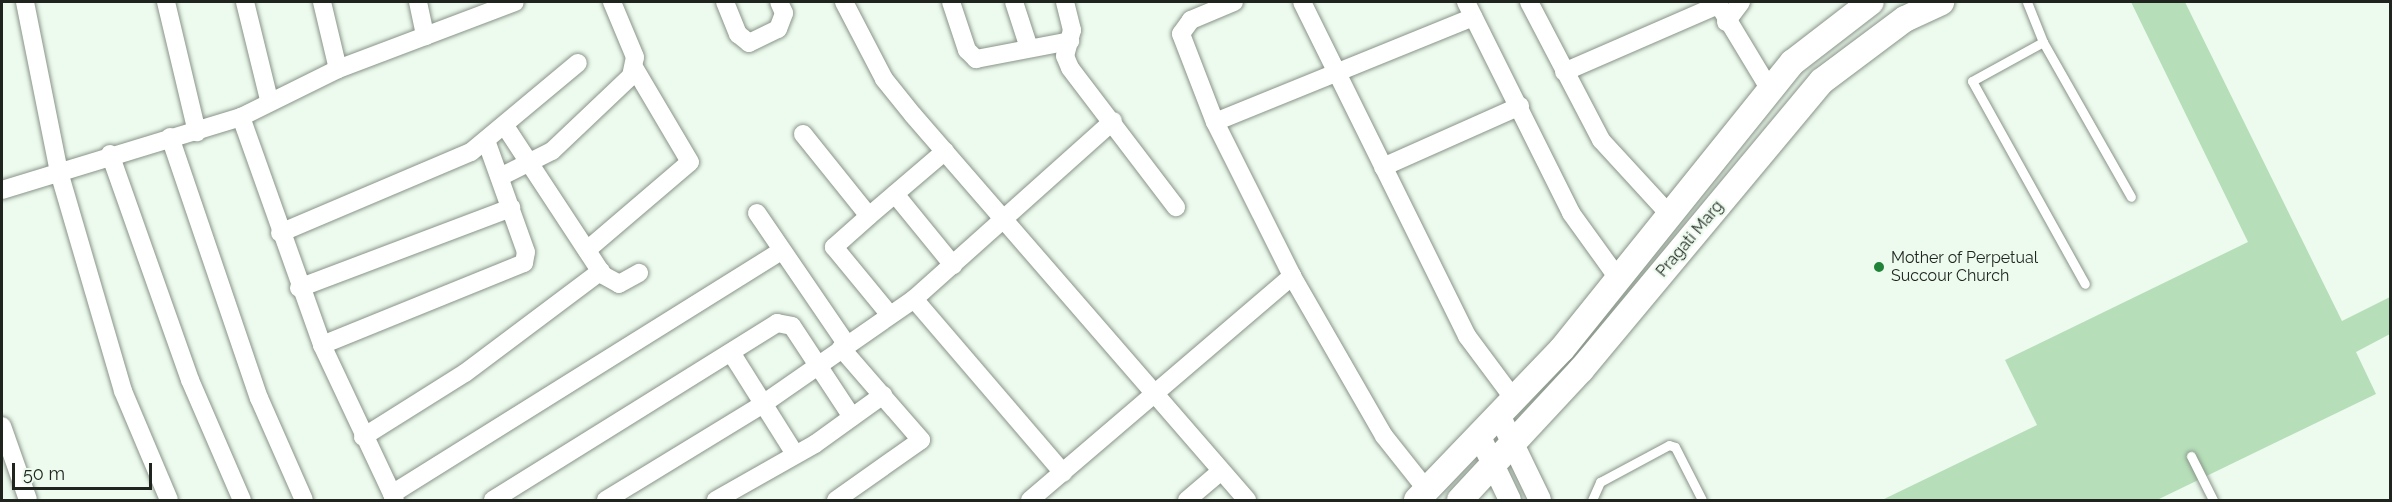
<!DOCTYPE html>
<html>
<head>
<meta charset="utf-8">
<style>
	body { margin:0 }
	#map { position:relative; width:2392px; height:502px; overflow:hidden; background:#edfaee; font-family:Raleway,sans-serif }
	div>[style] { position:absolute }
	.green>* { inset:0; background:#b6dfb9 }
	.roads { filter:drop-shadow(0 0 2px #889488) drop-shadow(0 0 2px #889488) }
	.service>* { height:9px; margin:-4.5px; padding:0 4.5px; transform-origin:4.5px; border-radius:4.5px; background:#fff }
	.minor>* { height:18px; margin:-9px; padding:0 9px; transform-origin:9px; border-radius:9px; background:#fff }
	.tertiary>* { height:22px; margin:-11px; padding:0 11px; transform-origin:11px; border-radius:11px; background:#fff }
	.secondary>* { height:26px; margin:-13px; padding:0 13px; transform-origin:13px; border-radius:13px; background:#fff }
	.dots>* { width:16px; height:16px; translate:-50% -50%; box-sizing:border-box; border:3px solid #edfaee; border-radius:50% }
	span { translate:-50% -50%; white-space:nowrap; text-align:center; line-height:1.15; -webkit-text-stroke:4.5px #edfaee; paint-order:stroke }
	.street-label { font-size:16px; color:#1f241f }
	.poi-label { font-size:16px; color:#1f241f }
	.left { translate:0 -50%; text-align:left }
	.frame { position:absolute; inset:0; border:3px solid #1f241f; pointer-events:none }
	.scale { position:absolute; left:12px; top:463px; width:140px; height:27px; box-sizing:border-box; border:3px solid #1f241f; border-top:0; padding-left:8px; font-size:18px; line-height:21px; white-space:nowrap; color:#1f241f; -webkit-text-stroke:4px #edfaee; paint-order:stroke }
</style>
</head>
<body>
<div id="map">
	<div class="green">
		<i style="clip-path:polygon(2131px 2px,2185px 2px,2342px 321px,2390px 297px,2390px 334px,2356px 352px,2376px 394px,2157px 500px,1882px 500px,2037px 425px,2005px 360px,2248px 242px)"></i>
	</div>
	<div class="roads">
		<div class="service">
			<i style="left:2027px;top:2px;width:43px;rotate:68.2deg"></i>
			<i style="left:2043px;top:42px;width:81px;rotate:151.2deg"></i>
			<i style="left:1972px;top:81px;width:232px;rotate:60.9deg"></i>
			<i style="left:2043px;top:42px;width:178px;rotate:60.4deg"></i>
			<i style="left:2191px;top:456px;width:49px;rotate:63.4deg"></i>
			<i style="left:1592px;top:500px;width:20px;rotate:-66deg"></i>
			<i style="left:1600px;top:482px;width:78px;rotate:-28.2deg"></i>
			<i style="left:1669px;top:445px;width:6px;rotate:18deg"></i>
			<i style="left:1675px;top:447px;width:59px;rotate:63deg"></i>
		</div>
		<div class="minor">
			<i style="left:25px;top:2px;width:173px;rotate:78.7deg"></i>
			<i style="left:59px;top:172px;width:228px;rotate:73.7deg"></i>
			<i style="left:123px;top:391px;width:118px;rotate:67.1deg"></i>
			<i style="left:166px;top:2px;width:134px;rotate:76.6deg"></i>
			<i style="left:245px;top:2px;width:101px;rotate:76.2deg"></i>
			<i style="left:322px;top:2px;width:69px;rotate:76.6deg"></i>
			<i style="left:418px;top:2px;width:35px;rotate:78deg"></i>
			<i style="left:725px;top:2px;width:35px;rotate:68deg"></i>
			<i style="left:738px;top:34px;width:14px;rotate:39deg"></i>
			<i style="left:749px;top:43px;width:32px;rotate:-26deg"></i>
			<i style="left:778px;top:29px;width:17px;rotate:-69deg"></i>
			<i style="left:784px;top:13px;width:12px;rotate:-114deg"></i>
			<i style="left:844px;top:2px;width:87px;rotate:62.5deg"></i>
			<i style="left:884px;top:79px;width:46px;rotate:51.1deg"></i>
			<i style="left:913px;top:115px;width:510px;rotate:49.06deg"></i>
			<i style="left:951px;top:2px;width:51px;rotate:71.6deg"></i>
			<i style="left:967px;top:50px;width:13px;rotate:45deg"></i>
			<i style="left:976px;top:59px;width:96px;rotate:-10.8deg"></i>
			<i style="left:1014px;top:2px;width:48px;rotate:71.9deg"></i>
			<i style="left:1065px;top:2px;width:29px;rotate:76deg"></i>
			<i style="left:1072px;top:30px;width:27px;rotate:105deg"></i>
			<i style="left:1065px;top:56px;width:13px;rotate:67deg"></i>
			<i style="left:1070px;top:68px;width:175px;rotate:52.7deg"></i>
			<i style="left:1234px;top:2px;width:47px;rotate:157.3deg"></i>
			<i style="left:1191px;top:20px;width:17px;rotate:126deg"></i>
			<i style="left:1181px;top:34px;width:94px;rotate:68.9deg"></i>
			<i style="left:1215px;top:122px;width:172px;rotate:63.4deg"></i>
			<i style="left:1292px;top:276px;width:185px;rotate:60.1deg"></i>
			<i style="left:1384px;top:436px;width:69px;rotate:51.5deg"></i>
			<i style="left:1302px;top:2px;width:373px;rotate:63.7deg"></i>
			<i style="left:1467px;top:336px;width:79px;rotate:53.3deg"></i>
			<i style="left:1466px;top:2px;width:236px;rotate:63.5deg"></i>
			<i style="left:1571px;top:213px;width:84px;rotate:54.2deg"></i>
			<i style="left:1529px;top:2px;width:156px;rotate:62.4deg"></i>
			<i style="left:1601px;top:140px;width:102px;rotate:47.4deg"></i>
			<i style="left:1717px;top:2px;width:103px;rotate:58.9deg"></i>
			<i style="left:1726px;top:22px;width:25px;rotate:-53deg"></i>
			<i style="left:1564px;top:72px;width:168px;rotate:-23.5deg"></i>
			<i style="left:241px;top:117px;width:108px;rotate:-26.3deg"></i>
			<i style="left:338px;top:69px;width:189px;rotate:-20.7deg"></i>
			<i style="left:1215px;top:122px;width:279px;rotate:-22.1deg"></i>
			<i style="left:505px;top:126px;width:178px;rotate:56.7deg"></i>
			<i style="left:603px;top:275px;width:18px;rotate:29deg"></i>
			<i style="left:619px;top:284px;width:23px;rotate:-29deg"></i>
			<i style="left:803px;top:134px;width:105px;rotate:51.2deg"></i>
			<i style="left:869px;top:216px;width:100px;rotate:-40.5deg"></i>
			<i style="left:170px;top:137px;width:276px;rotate:71.2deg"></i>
			<i style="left:259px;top:398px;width:111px;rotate:66.2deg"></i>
			<i style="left:110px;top:154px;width:240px;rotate:70.5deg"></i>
			<i style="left:190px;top:380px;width:131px;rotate:66.6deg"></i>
			<i style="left:1383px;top:167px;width:150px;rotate:-24deg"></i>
			<i style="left:500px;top:177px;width:58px;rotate:-26.6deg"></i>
			<i style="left:552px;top:151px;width:109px;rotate:-43.5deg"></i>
			<i style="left:631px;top:76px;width:19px;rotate:-78deg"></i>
			<i style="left:635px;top:57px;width:60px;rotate:-112.7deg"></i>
			<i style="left:2px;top:190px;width:250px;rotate:-17deg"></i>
			<i style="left:241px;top:117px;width:242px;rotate:70.4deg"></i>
			<i style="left:322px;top:345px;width:171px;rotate:64.8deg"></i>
			<i style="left:895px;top:194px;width:92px;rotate:50.8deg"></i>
			<i style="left:757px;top:213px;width:160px;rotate:55.7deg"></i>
			<i style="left:869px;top:216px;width:47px;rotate:138.5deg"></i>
			<i style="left:834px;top:247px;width:88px;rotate:50.5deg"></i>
			<i style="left:280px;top:233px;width:207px;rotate:-23deg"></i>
			<i style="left:471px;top:152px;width:139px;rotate:-39.8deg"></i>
			<i style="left:587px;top:250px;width:135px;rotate:-40.5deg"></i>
			<i style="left:690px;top:162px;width:108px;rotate:-120.6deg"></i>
			<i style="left:299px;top:288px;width:227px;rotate:-20.7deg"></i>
			<i style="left:914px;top:299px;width:229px;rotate:49.4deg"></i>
			<i style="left:322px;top:345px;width:218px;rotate:-22.1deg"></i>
			<i style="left:524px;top:263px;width:11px;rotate:-80deg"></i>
			<i style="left:526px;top:252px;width:116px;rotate:-109.7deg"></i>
			<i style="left:732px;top:354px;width:118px;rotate:57.8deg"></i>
			<i style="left:2px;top:426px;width:78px;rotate:70.6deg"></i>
			<i style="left:363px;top:437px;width:120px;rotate:-32.1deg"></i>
			<i style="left:465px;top:373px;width:170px;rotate:-36.9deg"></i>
			<i style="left:392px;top:494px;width:459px;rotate:-32deg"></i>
			<i style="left:493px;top:500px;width:335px;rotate:-31.9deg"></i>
			<i style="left:777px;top:323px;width:15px;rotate:11deg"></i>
			<i style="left:792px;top:326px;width:109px;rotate:56.6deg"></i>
			<i style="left:606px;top:500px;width:184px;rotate:-31.4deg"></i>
			<i style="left:763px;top:404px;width:184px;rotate:-34.8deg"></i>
			<i style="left:914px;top:299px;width:267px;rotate:-41.8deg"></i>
			<i style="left:716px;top:500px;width:114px;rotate:-29.5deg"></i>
			<i style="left:815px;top:444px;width:84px;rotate:-35.8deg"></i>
			<i style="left:836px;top:500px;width:104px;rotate:-35.2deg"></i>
			<i style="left:921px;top:440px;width:122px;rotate:-131deg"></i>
			<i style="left:1030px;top:500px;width:345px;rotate:-40.5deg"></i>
			<i style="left:1187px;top:500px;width:43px;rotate:-40.3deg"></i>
		</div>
		<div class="tertiary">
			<i style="left:1499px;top:415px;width:94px;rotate:64.2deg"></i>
			<i style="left:1479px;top:435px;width:72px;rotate:64.5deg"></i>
		</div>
		<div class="secondary">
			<i style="left:1417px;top:500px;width:209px;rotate:-46.2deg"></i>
			<i style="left:1562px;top:349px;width:368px;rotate:-51.2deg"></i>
			<i style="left:1793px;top:62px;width:98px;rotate:-37.6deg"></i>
			<i style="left:1460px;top:500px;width:178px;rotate:-47.1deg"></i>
			<i style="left:1581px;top:370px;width:376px;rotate:-50.2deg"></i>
			<i style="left:1822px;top:81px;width:104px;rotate:-36.8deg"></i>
			<i style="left:1905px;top:19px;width:40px;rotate:-25deg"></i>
		</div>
	</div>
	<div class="dots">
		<i style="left:1879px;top:267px;background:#1f8438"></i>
	</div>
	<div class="street-label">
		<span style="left:1690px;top:239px;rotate:-50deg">Pragati Marg</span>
	</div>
	<div class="poi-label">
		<span class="left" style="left:1891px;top:267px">Mother of Perpetual<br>Succour Church</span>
	</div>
	<div class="frame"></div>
	<div class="scale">50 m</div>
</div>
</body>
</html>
